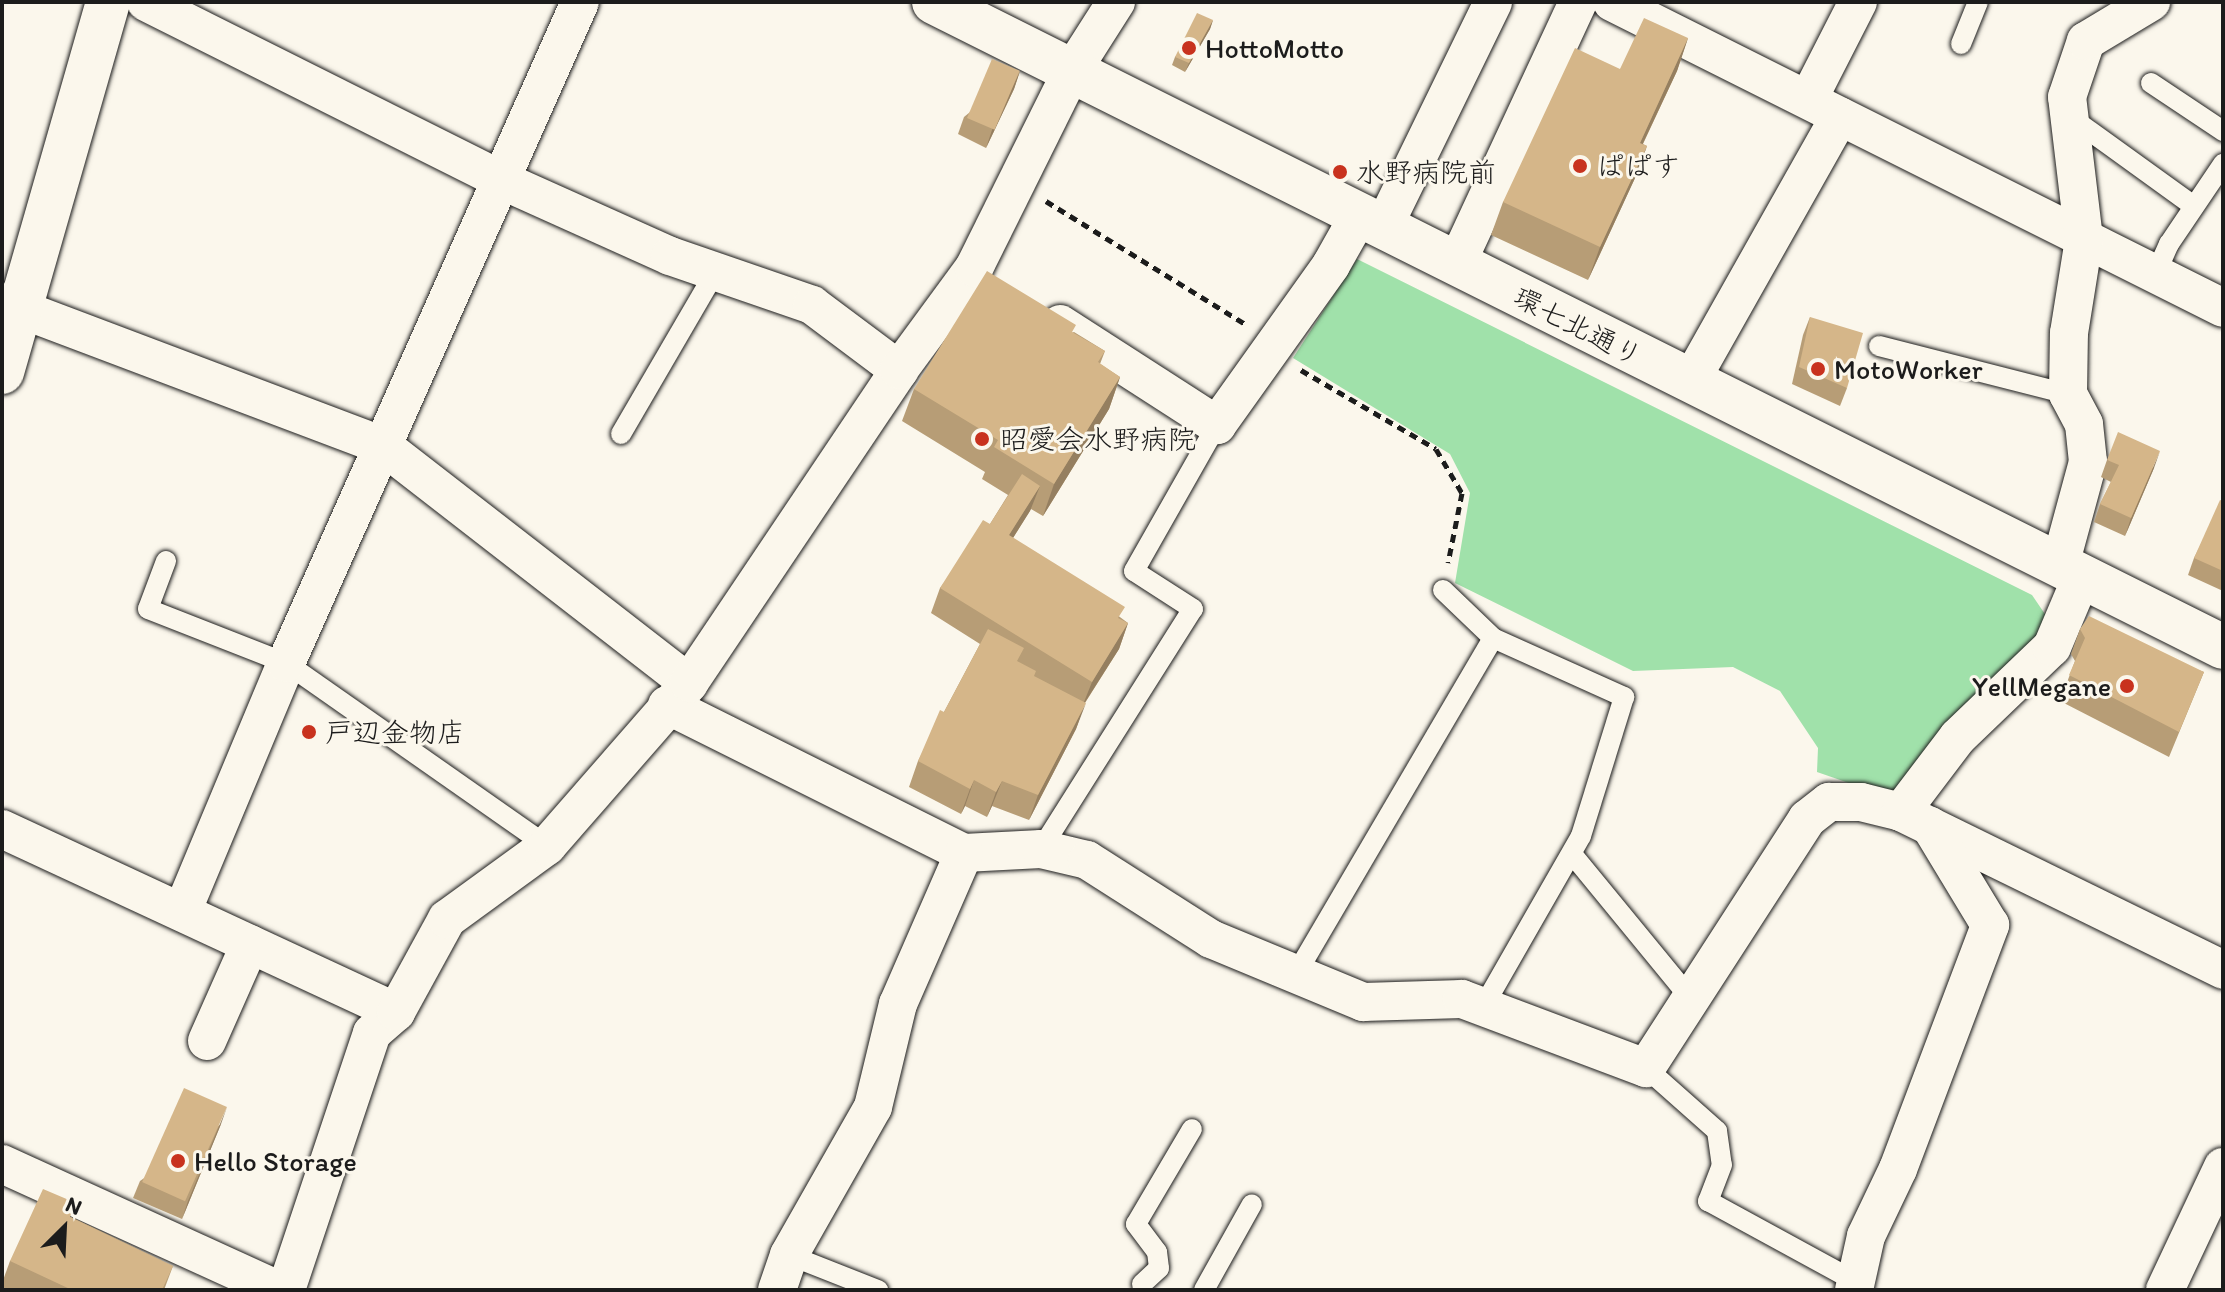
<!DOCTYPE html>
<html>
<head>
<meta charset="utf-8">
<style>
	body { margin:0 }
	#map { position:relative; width:2225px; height:1292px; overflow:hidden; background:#fbf7ec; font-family:Itim,"Klee One",sans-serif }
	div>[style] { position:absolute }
	.green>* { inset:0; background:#a0e1aa }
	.path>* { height:5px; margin-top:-2.5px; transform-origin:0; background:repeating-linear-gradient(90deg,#1c1c1c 0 8px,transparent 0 14px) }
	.roads { filter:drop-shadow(0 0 2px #1c1c1c) drop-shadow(0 0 2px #1c1c1c) }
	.lane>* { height:20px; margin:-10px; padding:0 10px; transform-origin:10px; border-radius:10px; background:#fbf7ec }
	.street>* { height:38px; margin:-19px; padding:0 19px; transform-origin:19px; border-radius:19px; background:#fbf7ec }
	.secondary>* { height:44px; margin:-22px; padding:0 22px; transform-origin:22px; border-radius:22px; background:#fbf7ec }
	.wall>* { inset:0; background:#b79d76 }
	.shaded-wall>* { inset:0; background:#957f60 }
	.building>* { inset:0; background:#d5b689; transform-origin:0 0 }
	.dots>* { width:22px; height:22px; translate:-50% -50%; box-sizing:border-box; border:4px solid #fbf7ec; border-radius:50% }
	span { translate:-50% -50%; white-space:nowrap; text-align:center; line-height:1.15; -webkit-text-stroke:6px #fbf7ec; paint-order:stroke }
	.poi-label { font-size:28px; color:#1c1c1c }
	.left { translate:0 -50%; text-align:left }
	.right { translate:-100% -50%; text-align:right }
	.street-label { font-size:28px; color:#1c1c1c }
	.frame { position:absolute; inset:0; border:4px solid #1c1c1c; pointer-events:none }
	.north { position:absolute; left:24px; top:1188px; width:80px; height:80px; -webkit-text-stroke:6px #fbf7ec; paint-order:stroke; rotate:24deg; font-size:22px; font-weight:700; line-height:32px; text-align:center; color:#1c1c1c }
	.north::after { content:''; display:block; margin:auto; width:28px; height:36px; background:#1c1c1c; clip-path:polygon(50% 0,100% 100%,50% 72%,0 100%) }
</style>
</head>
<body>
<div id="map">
	<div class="green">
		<i style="clip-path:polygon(1357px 259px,2032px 595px,2049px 620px,2015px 676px,1895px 799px,1817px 772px,1818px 748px,1780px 691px,1733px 667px,1633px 671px,1455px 583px,1470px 493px,1450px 454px,1293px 358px)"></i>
	</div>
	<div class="path">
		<i style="left:1046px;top:201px;width:234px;rotate:31.7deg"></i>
		<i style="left:1301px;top:370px;width:156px;rotate:30.3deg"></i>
		<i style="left:1436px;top:449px;width:51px;rotate:59.4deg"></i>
		<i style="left:1462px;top:493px;width:71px;rotate:101.3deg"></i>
	</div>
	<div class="roads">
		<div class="lane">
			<i style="left:1961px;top:44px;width:45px;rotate:-68deg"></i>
			<i style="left:2151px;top:83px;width:87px;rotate:33.7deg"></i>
			<i style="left:2069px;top:116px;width:154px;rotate:35.8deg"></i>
			<i style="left:2156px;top:273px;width:32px;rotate:-66deg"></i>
			<i style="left:2169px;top:244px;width:97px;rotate:-56deg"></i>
			<i style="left:1879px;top:346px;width:195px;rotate:14.3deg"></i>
			<i style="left:621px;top:434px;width:189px;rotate:-59.8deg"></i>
			<i style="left:166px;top:561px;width:51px;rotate:110.6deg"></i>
			<i style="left:148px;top:609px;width:148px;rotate:21.4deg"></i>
			<i style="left:286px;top:663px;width:319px;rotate:35deg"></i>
			<i style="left:1443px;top:590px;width:69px;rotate:43.8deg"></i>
			<i style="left:1493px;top:638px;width:144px;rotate:24.2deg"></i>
			<i style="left:1624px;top:697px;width:145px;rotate:107.2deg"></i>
			<i style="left:1581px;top:836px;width:197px;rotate:119.8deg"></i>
			<i style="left:1041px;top:849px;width:284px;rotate:-57.7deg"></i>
			<i style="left:1193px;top:609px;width:70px;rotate:-147.2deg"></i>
			<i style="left:1134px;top:571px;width:168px;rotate:-60.4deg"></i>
			<i style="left:1572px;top:854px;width:189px;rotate:50.6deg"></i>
			<i style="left:1296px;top:974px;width:389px;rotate:-59.6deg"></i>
			<i style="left:1646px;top:1068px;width:95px;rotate:41.6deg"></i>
			<i style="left:1717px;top:1131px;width:34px;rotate:82deg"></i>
			<i style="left:1722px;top:1165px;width:39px;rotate:111deg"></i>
			<i style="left:1708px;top:1201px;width:167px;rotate:28.6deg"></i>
			<i style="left:789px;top:1255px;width:96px;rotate:21.5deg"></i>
			<i style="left:1142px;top:1284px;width:23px;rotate:-43deg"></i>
			<i style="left:1159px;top:1268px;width:16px;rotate:-97deg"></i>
			<i style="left:1157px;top:1252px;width:35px;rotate:-127deg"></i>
			<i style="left:1136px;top:1224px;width:110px;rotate:-59.5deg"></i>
			<i style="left:1204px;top:1290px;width:98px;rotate:-60.8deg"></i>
		</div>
		<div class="street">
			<i style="left:146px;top:2px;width:397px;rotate:26.6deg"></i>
			<i style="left:501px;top:180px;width:185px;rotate:24.2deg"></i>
			<i style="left:670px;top:256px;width:150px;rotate:19deg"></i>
			<i style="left:812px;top:305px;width:109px;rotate:36.8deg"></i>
			<i style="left:1612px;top:2px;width:683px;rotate:26.6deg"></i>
			<i style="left:1809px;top:98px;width:108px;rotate:-63deg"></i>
			<i style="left:1383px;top:228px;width:251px;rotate:-64deg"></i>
			<i style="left:1456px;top:265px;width:290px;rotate:-65.1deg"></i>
			<i style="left:2px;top:302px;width:407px;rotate:20.7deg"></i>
			<i style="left:383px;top:446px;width:387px;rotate:37.8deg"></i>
			<i style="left:1060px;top:324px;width:187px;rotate:32.8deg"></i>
			<i style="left:1217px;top:425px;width:196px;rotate:-54.5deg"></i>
			<i style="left:1331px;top:265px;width:55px;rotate:-60.6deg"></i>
			<i style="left:1690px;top:382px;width:305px;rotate:-60.6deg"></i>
			<i style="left:2060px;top:565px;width:107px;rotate:-74.8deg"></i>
			<i style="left:2088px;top:462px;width:38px;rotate:-96deg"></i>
			<i style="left:2084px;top:424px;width:34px;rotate:-118deg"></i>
			<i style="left:2068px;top:394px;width:61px;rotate:-89.1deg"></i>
			<i style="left:2069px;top:333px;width:95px;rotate:-80.9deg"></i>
			<i style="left:2084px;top:239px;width:143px;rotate:-96.8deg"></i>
			<i style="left:2067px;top:97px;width:59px;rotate:-71.3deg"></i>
			<i style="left:2086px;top:41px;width:76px;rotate:-31deg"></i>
			<i style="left:667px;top:705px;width:332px;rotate:26.5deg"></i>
			<i style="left:964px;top:853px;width:77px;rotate:-3deg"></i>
			<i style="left:1041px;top:849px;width:47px;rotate:13.4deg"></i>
			<i style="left:1087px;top:860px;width:147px;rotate:32.5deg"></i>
			<i style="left:1211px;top:939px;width:165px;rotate:22.5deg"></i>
			<i style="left:1363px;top:1002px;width:99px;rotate:-1.7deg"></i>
			<i style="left:1462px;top:999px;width:197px;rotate:20.6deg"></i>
			<i style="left:1646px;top:1068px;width:297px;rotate:-57.1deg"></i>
			<i style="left:1807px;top:819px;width:28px;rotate:-38deg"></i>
			<i style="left:1829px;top:802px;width:32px"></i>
			<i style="left:1861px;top:802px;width:41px;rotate:14deg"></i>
			<i style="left:1901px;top:812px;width:359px;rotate:26.1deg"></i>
			<i style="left:1901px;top:812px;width:94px;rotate:-52.8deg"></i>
			<i style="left:1958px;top:737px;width:130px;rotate:-43.8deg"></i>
			<i style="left:2052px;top:647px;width:77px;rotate:-67.1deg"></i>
			<i style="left:2px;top:829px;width:434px;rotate:24.9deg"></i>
			<i style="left:182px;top:912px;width:270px;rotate:-67.3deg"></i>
			<i style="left:286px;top:663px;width:723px;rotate:-66.02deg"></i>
			<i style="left:207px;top:1041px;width:106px;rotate:-66.1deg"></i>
			<i style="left:2px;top:1164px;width:304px;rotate:24.5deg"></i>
			<i style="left:286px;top:1290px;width:271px;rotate:-71.5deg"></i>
			<i style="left:372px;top:1033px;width:32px;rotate:-41deg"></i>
			<i style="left:396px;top:1012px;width:106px;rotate:-61.3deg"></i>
			<i style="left:447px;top:919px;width:124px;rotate:-36.1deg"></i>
			<i style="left:547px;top:846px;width:216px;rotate:-48.9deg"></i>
			<i style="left:689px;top:683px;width:377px;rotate:-56.1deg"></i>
			<i style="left:899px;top:370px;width:127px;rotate:-53.7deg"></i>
			<i style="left:974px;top:268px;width:220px;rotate:-63.6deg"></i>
			<i style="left:1072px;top:71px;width:82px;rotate:-57.5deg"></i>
			<i style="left:777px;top:1290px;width:37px;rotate:-71deg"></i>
			<i style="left:789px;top:1255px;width:170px;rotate:-60.4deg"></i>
			<i style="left:873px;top:1107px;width:106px;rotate:-76.4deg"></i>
			<i style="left:898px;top:1004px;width:165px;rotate:-66.4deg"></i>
			<i style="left:1854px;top:1290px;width:55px;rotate:-77.5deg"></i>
			<i style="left:1866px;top:1236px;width:74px;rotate:-64.5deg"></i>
			<i style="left:1898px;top:1169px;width:261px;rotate:-69.3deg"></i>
			<i style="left:1990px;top:925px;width:116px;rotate:-121.2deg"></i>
			<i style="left:2165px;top:1290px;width:136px;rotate:-64.8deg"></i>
		</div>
		<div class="secondary">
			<i style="left:934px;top:2px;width:1441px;rotate:26.58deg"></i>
			<i style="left:2px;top:372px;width:385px;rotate:-74deg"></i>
		</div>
	</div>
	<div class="wall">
		<i style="clip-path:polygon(1213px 20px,1210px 29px,1185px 72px,1172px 65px,1175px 57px)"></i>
		<i style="clip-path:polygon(1688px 38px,1677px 71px,1643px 144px,1647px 146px,1635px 178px,1588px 280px,1491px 235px,1503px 202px,1620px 69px)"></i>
		<i style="clip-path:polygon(1020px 71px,1014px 89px,986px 148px,958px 134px,964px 117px)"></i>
		<i style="clip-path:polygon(1810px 317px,1847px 388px,1840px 406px,1792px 384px,1803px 335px)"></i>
		<i style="clip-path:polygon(1074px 332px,1105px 351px,1100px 364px,1120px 377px,1109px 409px,1043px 516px,1031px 509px,1013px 538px,1128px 623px,1119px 649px,1085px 703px,1076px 729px,1029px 820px,992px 806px,987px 817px,965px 806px,961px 814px,909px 787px,918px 761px,980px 644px,931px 613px,940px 588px,990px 524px,1008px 495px,982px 479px,985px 472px,902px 421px,914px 389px)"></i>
		<i style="clip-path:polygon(2107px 460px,2154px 468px,2125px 536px,2094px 522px,2100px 504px,2111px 482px,2101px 477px)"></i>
		<i style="clip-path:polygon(2223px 501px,2223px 591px,2188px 575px,2194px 558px)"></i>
		<i style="clip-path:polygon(2080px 629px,2204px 672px,2169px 757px,2060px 701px,2075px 661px,2071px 654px)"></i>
		<i style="clip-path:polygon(221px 1124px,182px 1219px,133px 1198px,140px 1181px)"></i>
		<i style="clip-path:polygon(71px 1217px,173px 1266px,164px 1290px,9px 1290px,2px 1287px,2px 1283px,10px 1261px)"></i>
	</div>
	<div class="shaded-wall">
		<i style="clip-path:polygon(1213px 20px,1210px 29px,1185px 72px,1189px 63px)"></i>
		<i style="clip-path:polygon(1688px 38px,1677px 71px,1628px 175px,1640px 143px)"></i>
		<i style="clip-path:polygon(1020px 71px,1014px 89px,986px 148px,992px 130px)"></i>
		<i style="clip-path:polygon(1647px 146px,1635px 178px,1588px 280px,1600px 247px)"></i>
		<i style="clip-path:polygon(1120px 377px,1109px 409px,1043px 516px,1054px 484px)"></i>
		<i style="clip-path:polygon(2160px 451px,2154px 468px,2125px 536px,2131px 518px)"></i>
		<i style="clip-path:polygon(1040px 486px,1030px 511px,999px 560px,1009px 535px)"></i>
		<i style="clip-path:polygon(1128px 623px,1119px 649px,1082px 707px,1092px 682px)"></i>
		<i style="clip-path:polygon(1086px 703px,1076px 729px,1029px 820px,1038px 795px)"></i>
		<i style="clip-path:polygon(974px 780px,965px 806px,961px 814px,970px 789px)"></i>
		<i style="clip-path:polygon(1002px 781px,992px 806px,987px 817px,996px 792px)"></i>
		<i style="clip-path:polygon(227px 1107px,221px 1124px,182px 1219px,188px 1201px)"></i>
	</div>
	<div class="building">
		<i style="clip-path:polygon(1197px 13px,1213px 20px,1189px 63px,1175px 57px)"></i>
		<i style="clip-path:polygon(1644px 18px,1688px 38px,1640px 143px,1647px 146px,1600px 247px,1503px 202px,1575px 48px,1620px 69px)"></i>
		<i style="left:992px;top:59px;width:30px;height:64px;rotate:23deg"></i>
		<i style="clip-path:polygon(987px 271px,1076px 325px,1072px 332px,1105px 351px,1098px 362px,1120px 377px,1054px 484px,994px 447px,998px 440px,914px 389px)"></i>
		<i style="clip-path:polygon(1810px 317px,1863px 333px,1847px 388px,1799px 367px)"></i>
		<i style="clip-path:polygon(2118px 432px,2160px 451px,2131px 518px,2100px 504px,2119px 465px,2107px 460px)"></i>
		<i style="clip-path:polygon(1022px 474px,1040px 486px,1009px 535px,1125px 607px,1118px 618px,1128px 623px,1092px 682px,940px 588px,983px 520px,990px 524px)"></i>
		<i style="clip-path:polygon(2220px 500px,2223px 501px,2223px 571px,2194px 558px)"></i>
		<i style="clip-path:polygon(2089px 616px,2204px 672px,2179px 732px,2069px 675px,2085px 638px,2080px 629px)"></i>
		<i style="clip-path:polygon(988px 629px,1024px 648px,1017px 661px,1036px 671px,1034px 676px,1086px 703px,1038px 795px,1002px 781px,996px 792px,974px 780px,970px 789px,918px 761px,940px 710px,944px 712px)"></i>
		<i style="left:184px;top:1088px;width:47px;height:103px;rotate:24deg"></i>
		<i style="clip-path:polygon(43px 1189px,76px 1203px,70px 1217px,173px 1266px,162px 1290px,72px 1290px,10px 1261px)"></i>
	</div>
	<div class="dots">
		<i style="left:1189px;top:48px;background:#c8321e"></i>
		<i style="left:1580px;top:166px;background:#c8321e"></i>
		<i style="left:1340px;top:172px;background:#c8321e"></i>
		<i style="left:1818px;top:369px;background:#c8321e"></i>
		<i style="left:982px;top:439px;background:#c8321e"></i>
		<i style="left:2127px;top:686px;background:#c8321e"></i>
		<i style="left:309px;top:732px;background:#c8321e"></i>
		<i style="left:178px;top:1161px;background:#c8321e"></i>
	</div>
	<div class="poi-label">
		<span class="left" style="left:1205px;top:48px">HottoMotto</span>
		<span class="left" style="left:1596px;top:166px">ぱぱす</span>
		<span class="left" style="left:1356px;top:172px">水野病院前</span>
		<span class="left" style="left:1834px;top:369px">MotoWorker</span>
		<span class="left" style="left:1000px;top:439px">昭愛会水野病院</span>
		<span class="right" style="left:2111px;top:686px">YellMegane</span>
		<span class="left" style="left:325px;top:732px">戸辺金物店</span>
		<span class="left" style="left:194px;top:1161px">Hello Storage</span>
	</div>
	<div class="street-label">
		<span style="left:1578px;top:326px;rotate:27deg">環七北通り</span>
	</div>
	<div class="frame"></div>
	<div class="north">N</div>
</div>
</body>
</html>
